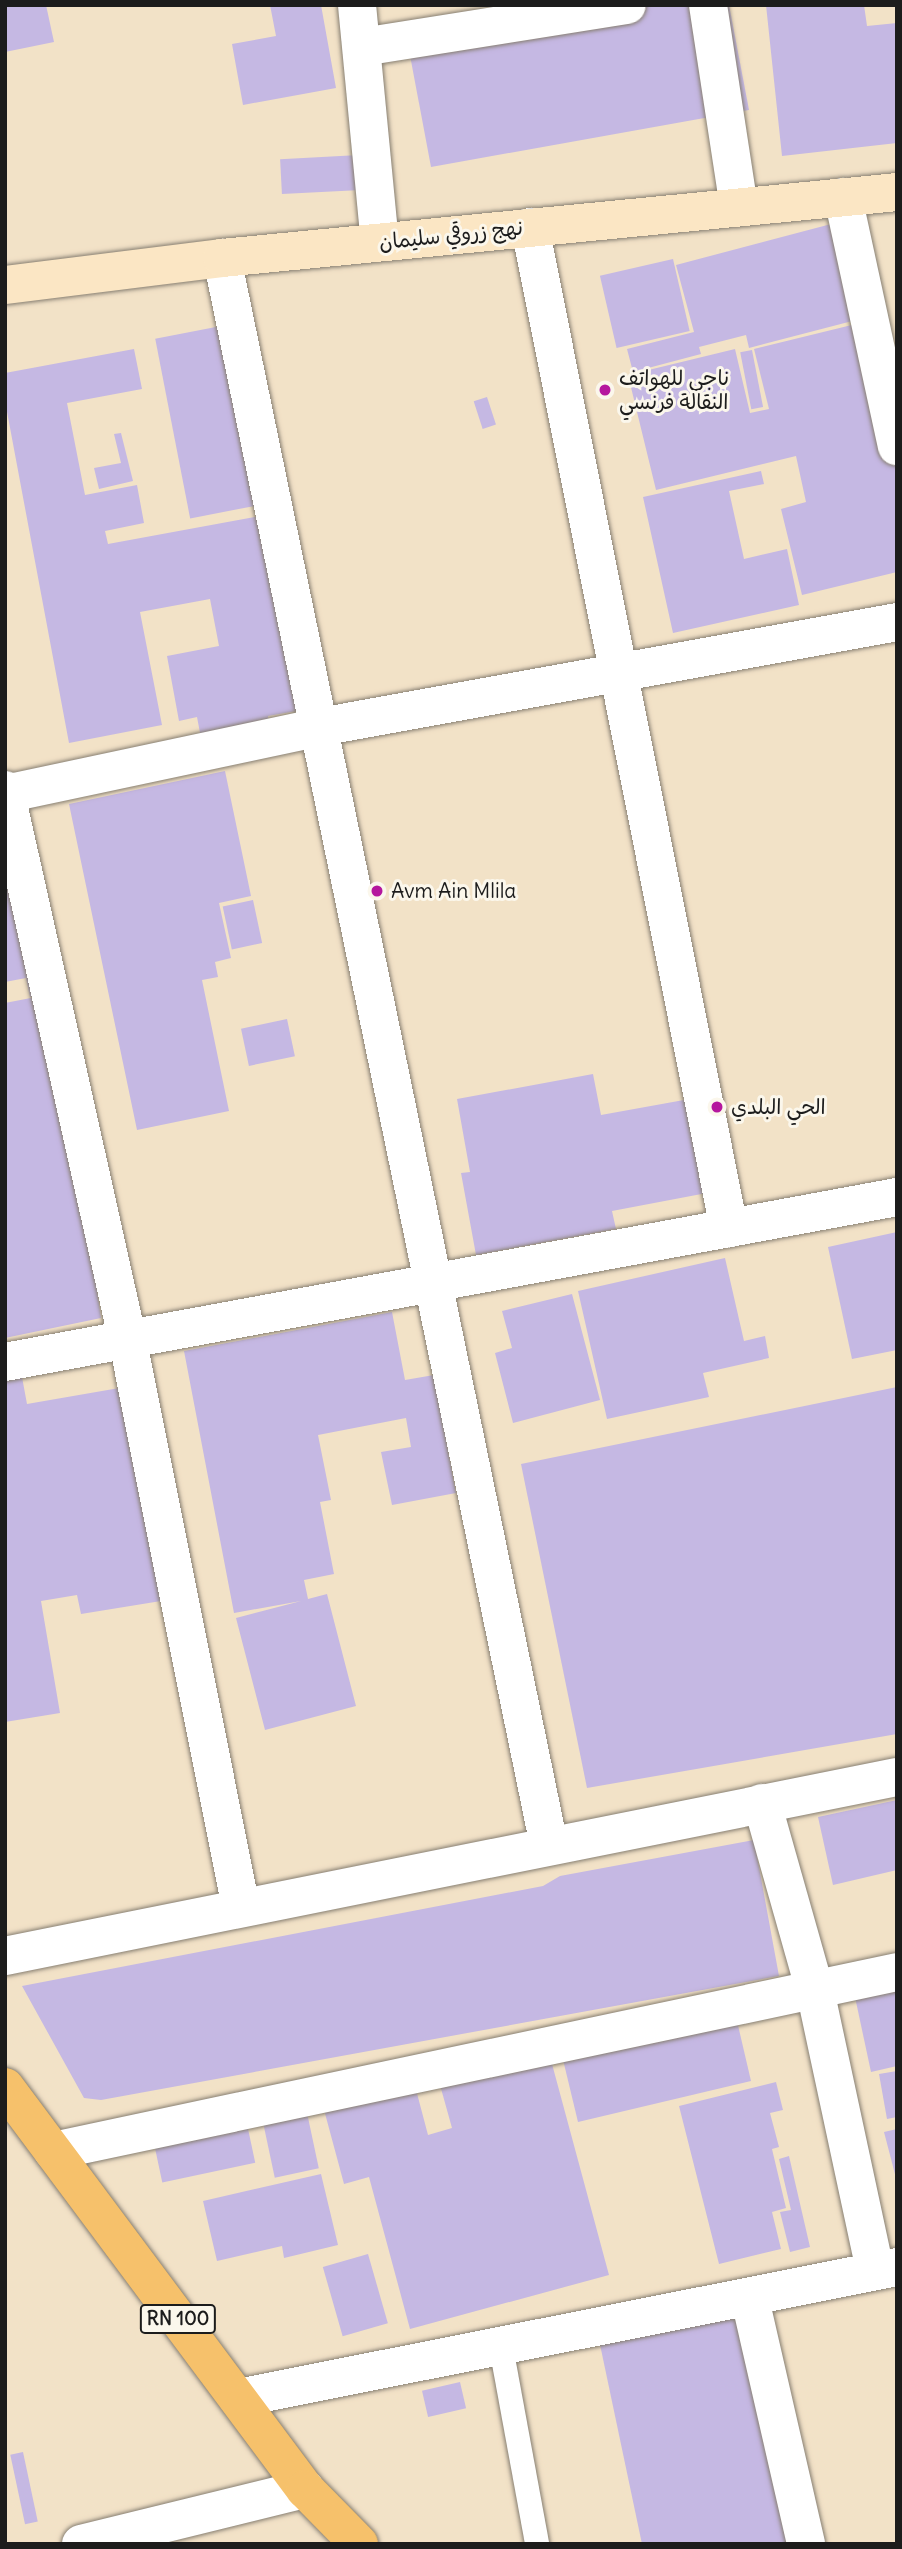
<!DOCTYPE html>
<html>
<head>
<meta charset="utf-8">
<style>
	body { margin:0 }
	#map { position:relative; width:902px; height:2549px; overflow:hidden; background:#f2e2c7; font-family:Delius,"Playpen Sans Arabic",sans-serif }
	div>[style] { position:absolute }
	.building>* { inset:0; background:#c5b8e3; transform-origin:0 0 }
	.roads { filter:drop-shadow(0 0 2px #877f72) drop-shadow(0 0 2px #877f72) }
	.service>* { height:24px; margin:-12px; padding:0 12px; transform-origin:12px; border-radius:12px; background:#fff }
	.minor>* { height:38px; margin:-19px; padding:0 19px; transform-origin:19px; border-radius:19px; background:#fff }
	.secondary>* { height:38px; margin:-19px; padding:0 19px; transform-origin:19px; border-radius:19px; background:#fbe6c4 }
	.primary>* { height:38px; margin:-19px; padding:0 19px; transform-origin:19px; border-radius:19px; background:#f6c16b }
	.dots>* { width:19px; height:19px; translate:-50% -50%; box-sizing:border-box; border:4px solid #fbf7ec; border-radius:50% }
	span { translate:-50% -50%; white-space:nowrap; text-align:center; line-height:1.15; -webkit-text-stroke:6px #fbf7ec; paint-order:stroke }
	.shield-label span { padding:2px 5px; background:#fbf7ec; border:2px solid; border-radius:5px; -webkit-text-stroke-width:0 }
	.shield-label { font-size:19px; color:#1c1c1c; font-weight:700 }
	.street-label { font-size:21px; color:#1c1c1c }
	.poi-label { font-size:21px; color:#1c1c1c }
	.left { translate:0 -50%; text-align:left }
	.frame { position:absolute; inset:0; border:7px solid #1c1c1c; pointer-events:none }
</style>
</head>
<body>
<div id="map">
	<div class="building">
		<i style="clip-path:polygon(5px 5px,46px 5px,54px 42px,5px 52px)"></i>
		<i style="clip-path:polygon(270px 5px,321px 5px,336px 88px,243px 105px,232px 44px,276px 36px)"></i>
		<i style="clip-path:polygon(565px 5px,729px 5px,749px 110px,431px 167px,406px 34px)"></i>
		<i style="clip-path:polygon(766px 5px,864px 5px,867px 26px,897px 23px,897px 143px,782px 156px)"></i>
		<i style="left:359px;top:155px;width:35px;height:79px;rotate:87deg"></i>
		<i style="clip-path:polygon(835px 223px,860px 319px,749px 348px,746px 335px,699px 347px,701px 354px,633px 372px,627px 349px,694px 332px,676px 265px)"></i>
		<i style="left:673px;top:259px;width:74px;height:75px;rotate:77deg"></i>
		<i style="clip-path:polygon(864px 322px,897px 456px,897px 572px,802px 595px,781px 509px,806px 502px,796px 456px,656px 490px,628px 375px,735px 349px,750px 413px,769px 409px,754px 349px)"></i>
		<i style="left:221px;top:326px;width:183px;height:67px;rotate:79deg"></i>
		<i style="clip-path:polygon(134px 349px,142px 389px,67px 403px,85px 495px,137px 485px,144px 523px,105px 531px,108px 544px,271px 514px,308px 709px,268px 716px,269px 725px,201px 738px,197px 717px,179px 721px,167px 656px,219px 646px,210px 599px,140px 612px,162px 725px,69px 743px,5px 401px,5px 373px)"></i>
		<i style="left:752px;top:350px;width:58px;height:12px;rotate:79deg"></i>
		<i style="left:487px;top:397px;width:29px;height:14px;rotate:72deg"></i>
		<i style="clip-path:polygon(121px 433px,133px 481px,99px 489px,94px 468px,121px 463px,114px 434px)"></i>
		<i style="clip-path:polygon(761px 471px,764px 484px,729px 491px,744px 559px,787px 549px,799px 605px,673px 633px,643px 497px)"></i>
		<i style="clip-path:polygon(225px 771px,251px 896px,219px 903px,231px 958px,215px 962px,218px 977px,202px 980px,229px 1111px,137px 1130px,69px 804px)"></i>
		<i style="clip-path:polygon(5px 833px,54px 993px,101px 1318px,5px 1338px,5px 1003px,41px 996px,30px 997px,26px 978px,5px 982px)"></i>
		<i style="left:253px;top:900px;width:44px;height:31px;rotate:78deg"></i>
		<i style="left:287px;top:1019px;width:38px;height:47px;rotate:78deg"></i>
		<i style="clip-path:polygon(593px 1074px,601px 1115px,695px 1098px,712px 1192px,612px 1211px,616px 1229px,476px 1255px,461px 1173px,470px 1172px,457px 1099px)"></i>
		<i style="clip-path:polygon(897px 1232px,897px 1350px,852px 1359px,828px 1247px)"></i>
		<i style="clip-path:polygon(725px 1258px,744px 1341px,765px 1336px,769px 1358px,703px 1373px,709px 1397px,607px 1419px,578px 1291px)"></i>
		<i style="clip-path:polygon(572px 1294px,600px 1400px,513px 1423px,495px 1353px,512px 1348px,502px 1311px)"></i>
		<i style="clip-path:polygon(392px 1312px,405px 1380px,434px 1375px,456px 1493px,392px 1505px,381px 1452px,411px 1447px,406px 1418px,318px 1435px,331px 1500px,320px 1502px,334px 1574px,304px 1580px,308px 1599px,327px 1594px,356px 1706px,265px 1730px,236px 1618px,301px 1601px,234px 1613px,184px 1351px)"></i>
		<i style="clip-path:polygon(22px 1377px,27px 1404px,125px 1387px,161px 1601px,81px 1614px,77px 1595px,41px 1601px,60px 1713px,5px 1722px,5px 1380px)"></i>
		<i style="clip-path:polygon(897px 1387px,897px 1734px,587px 1788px,521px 1464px)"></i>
		<i style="clip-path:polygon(897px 1800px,897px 1870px,833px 1885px,818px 1817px)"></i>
		<i style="clip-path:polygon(754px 1840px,779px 1976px,101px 2100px,84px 2098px,22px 1986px,543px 1886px,560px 1876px)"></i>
		<i style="clip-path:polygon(897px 1988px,897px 2066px,871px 2072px,855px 1997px)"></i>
		<i style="clip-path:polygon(737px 2021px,751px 2081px,578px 2122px,559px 2043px)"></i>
		<i style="clip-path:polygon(545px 2038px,609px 2275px,410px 2329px,369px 2177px,344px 2184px,323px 2106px,414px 2082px,428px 2135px,452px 2128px,435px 2067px)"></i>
		<i style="clip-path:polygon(897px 2071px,897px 2117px,887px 2119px,879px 2074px)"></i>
		<i style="clip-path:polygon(776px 2082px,783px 2110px,770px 2113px,779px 2147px,772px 2149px,786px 2208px,772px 2212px,781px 2249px,719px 2264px,679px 2106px)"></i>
		<i style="left:303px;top:2094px;width:76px;height:45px;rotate:78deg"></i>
		<i style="left:244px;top:2110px;width:54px;height:95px;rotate:78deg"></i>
		<i style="clip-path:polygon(897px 2129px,897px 2177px,896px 2178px,884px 2132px)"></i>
		<i style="clip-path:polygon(789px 2156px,810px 2247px,790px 2252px,780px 2212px,791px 2210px,779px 2159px)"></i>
		<i style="clip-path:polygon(321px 2174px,338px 2245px,284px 2258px,282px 2246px,217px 2261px,203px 2201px)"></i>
		<i style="left:368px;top:2254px;width:72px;height:47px;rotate:74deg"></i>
		<i style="clip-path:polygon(760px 2301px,812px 2544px,642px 2544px,598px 2335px)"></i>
		<i style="left:460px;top:2382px;width:27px;height:39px;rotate:77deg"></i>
		<i style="left:23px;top:2452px;width:71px;height:13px;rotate:78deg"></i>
	</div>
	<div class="roads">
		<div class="service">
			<i style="left:501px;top:2347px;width:200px;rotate:79.6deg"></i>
		</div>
		<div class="minor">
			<i style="left:357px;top:5px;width:238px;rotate:84.5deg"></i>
			<i style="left:708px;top:5px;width:204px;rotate:81.3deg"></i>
			<i style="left:362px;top:47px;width:268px;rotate:-9deg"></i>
			<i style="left:843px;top:197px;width:255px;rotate:77.8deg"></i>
			<i style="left:530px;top:227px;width:1021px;rotate:78.76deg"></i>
			<i style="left:222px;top:258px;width:1621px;rotate:78.36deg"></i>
			<i style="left:5px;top:790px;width:560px;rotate:77.43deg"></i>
			<i style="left:127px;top:1337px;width:582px;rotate:78.71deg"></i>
			<i style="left:5px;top:794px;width:322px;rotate:-12deg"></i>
			<i style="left:320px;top:727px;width:586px;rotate:-10.31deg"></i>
			<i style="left:5px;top:1362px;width:907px;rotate:-10.48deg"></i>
			<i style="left:762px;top:1803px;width:194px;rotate:74.2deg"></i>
			<i style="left:815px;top:1990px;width:287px;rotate:77.9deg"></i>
			<i style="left:5px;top:1956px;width:910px;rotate:-11.35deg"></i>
			<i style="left:53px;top:2151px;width:863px;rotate:-11.97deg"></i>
			<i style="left:750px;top:2299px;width:251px;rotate:77.1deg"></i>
			<i style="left:238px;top:2398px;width:672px;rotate:-11.24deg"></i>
			<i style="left:81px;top:2544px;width:231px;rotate:-13.8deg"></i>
		</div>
		<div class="secondary">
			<i style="left:5px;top:285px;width:219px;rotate:-7.1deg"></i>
			<i style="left:222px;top:258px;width:678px;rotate:-5.58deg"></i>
		</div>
		<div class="primary">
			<i style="left:5px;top:2087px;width:502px;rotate:53.27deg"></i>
			<i style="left:305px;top:2489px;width:77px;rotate:45.5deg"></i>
		</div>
	</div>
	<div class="dots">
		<i style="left:605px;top:390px;background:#b5179e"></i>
		<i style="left:377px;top:891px;background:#b5179e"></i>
		<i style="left:717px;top:1107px;background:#b5179e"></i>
	</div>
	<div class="shield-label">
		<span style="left:178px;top:2319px">RN 100</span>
	</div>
	<div class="street-label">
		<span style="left:451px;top:235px;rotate:-6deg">نهج زروقي سليمان</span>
	</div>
	<div class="poi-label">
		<span class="left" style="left:619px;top:390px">ناجي للهواتف<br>النقالة فرنسي</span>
		<span class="left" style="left:391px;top:891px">Avm Ain Mlila</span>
		<span class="left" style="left:731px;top:1107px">الحي البلدي</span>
	</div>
	<div class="frame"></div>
</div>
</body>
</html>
